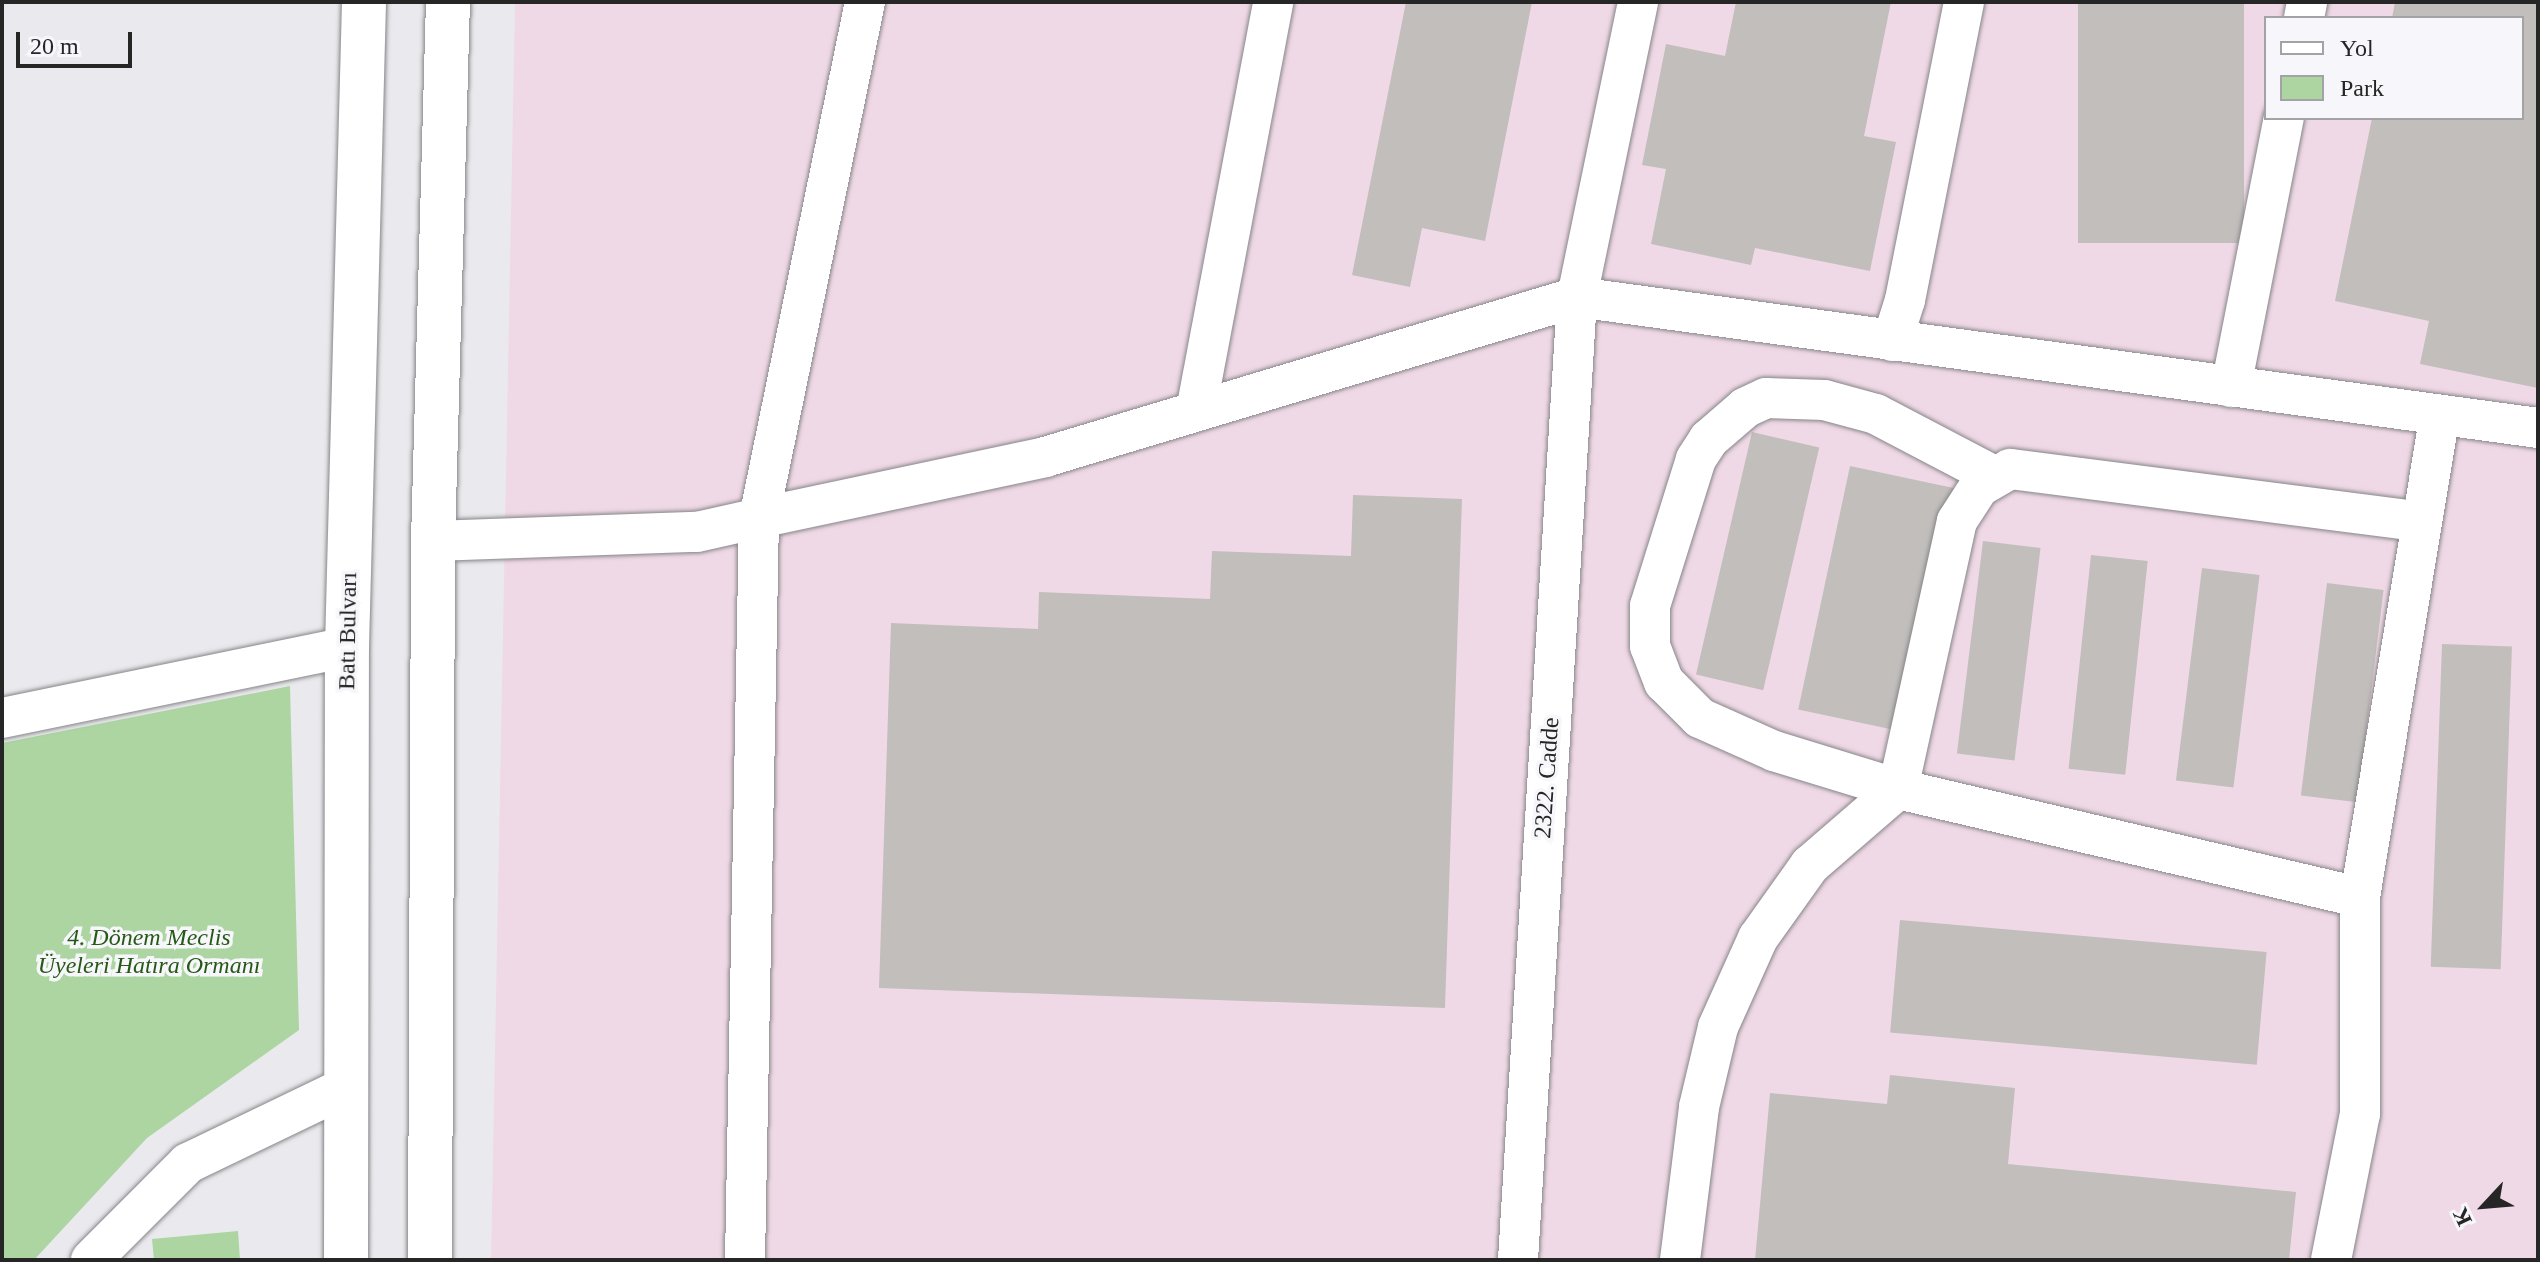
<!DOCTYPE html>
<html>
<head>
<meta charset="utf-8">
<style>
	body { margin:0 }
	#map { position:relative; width:2540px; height:1262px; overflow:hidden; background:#eaeaee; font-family:"Times New Roman",serif }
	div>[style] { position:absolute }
	.industrial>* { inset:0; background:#f0d9e6 }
	.green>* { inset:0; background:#acd5a2 }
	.building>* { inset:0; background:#c2bebc; transform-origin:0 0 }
	.roads { filter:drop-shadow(0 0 2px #868689) drop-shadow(0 0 2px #868689) }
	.minor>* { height:40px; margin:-20px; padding:0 20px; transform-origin:20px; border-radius:20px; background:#fff }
	.major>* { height:44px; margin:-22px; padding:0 22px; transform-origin:22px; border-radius:22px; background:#fff }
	span { translate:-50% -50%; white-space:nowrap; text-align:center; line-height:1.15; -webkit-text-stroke:7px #f7f7fb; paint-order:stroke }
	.street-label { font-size:24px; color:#262627 }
	.park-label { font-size:24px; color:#265916; font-style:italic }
	.frame { position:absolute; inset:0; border:4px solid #262627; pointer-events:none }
	.legend { position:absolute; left:2264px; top:16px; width:260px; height:104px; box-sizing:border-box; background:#f7f7fb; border:2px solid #a3a3a6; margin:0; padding:10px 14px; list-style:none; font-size:24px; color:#262627 }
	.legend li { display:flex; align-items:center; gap:16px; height:40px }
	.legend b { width:40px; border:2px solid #a3a3a6 }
	.north { position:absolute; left:2444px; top:1166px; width:80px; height:80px; -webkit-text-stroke:6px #f7f7fb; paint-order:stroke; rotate:244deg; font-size:22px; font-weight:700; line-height:32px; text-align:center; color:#262627 }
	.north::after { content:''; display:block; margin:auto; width:28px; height:36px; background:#262627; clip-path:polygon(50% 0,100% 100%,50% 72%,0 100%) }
	.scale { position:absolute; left:16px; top:32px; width:116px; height:36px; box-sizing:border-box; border:4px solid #262627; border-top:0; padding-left:10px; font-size:24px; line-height:28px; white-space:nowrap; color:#262627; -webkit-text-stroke:6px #f7f7fb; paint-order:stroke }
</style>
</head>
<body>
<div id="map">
	<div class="industrial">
		<i style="clip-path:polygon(evenodd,515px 2px,2538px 2px,2538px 1260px,491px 1260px,515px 2px,2266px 18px,2522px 18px,2522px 118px,2266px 118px,2266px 18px)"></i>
	</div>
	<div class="green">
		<i style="clip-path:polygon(290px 686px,299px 1030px,147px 1138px,34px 1260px,2px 1260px,2px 743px)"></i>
		<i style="clip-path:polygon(238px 1231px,240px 1260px,154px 1260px,152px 1239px)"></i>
	</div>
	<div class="building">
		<i style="clip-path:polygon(1406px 2px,1532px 2px,1485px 241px,1422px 228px,1410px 287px,1352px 275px)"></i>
		<i style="clip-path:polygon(1736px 2px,1891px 2px,1864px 136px,1896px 142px,1870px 271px,1755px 248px,1751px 265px,1651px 244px,1666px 169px,1642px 165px,1666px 44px,1725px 56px)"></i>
		<i style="left:2078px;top:2px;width:166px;height:241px"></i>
		<i style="clip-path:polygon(2395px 2px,2538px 2px,2538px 388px,2420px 364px,2429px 321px,2335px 301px,2372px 118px,2522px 118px,2522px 18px,2392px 18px)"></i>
		<i style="left:1752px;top:432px;width:69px;height:249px;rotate:13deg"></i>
		<i style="left:1850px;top:466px;width:107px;height:249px;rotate:12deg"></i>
		<i style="clip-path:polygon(1353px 495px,1462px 499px,1445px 1008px,879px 988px,891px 623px,1038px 629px,1039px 592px,1210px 599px,1212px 551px,1351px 556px)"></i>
		<i style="left:1983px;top:541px;width:58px;height:214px;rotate:7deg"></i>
		<i style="left:2091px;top:555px;width:57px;height:215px;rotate:6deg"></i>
		<i style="left:2202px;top:568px;width:58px;height:214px;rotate:7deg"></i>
		<i style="left:2327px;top:583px;width:57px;height:214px;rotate:7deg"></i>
		<i style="left:2442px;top:644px;width:70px;height:323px;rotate:2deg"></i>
		<i style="left:1900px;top:920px;width:368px;height:113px;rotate:5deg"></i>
		<i style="clip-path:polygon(1890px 1075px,2015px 1088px,2008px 1164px,2296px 1192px,2289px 1260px,1755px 1260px,1770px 1093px,1887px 1104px)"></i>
	</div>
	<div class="roads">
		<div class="minor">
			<i style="left:2304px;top:18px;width:16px;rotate:-79deg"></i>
			<i style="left:1892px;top:341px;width:43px;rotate:-72.4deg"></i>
			<i style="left:1905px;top:300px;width:304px;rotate:-78.8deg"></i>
			<i style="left:2231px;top:387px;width:274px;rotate:-78.9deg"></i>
			<i style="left:1196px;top:411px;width:416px;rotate:-79.3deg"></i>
			<i style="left:1994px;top:476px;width:133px;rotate:-152.3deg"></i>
			<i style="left:1876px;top:414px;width:54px;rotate:-164.9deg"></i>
			<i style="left:1824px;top:400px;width:58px;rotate:-178deg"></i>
			<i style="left:1766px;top:398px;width:23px;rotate:155deg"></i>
			<i style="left:1745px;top:408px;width:48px;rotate:139.3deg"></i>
			<i style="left:1709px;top:439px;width:24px;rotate:123deg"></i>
			<i style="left:1696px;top:459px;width:154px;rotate:107.4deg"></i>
			<i style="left:1650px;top:606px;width:40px;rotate:90deg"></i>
			<i style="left:1650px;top:646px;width:39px;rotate:69deg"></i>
			<i style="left:1664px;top:682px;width:51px;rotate:45deg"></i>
			<i style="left:1700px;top:718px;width:81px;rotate:24deg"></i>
			<i style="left:1774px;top:751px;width:130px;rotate:17deg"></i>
			<i style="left:1898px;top:789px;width:474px;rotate:13.2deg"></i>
			<i style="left:433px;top:541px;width:264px;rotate:-2deg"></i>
			<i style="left:697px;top:532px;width:64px;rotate:-12.7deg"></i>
			<i style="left:759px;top:518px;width:292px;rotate:-12deg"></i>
			<i style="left:1045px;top:457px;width:556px;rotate:-16.74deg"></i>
			<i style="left:1577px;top:297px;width:970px;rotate:7.76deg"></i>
			<i style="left:2px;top:718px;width:352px;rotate:-11.6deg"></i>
			<i style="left:91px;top:1260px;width:137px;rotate:-45deg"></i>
			<i style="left:188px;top:1163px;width:175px;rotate:-25.7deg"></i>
			<i style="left:745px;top:1260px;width:742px;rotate:-88.92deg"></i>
			<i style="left:759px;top:518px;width:527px;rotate:-78.39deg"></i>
			<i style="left:1518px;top:1260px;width:965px;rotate:-86.49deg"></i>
			<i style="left:1577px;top:297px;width:301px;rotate:-78.3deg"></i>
			<i style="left:1680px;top:1260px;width:154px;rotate:-82.9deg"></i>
			<i style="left:1699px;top:1107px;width:82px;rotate:-76.6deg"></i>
			<i style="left:1718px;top:1027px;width:98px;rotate:-65.8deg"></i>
			<i style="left:1758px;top:938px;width:90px;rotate:-54.5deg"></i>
			<i style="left:1810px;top:865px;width:116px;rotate:-40.8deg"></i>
			<i style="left:1898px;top:789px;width:274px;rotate:-77.6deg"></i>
			<i style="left:1957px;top:521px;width:40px;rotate:-57.1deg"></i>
			<i style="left:1979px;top:487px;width:36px;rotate:-30deg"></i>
			<i style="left:2010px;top:469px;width:415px;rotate:7.3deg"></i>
			<i style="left:2331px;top:1260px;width:149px;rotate:-78.8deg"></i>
			<i style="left:2360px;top:1114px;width:217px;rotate:-90deg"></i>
			<i style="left:2360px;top:897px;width:489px;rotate:-80.6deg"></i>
		</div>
		<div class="major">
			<i style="left:346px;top:1260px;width:613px;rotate:-89.91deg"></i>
			<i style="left:347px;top:647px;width:645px;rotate:-88.49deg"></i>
			<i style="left:430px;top:1260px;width:719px;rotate:-89.76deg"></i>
			<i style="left:433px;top:541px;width:539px;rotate:-88.41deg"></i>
		</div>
	</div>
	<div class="street-label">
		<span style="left:348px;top:631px;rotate:-89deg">Batı Bulvarı</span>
		<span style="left:1547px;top:778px;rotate:-86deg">2322. Cadde</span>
	</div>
	<div class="park-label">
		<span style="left:149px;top:952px">4. Dönem Meclis<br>Üyeleri Hatıra Ormanı</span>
	</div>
	<div class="frame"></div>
	<ul class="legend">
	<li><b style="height:10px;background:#fff"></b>Yol</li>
	<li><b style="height:22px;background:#acd5a2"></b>Park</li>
	</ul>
	<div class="north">K</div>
	<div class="scale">20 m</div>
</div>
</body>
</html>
